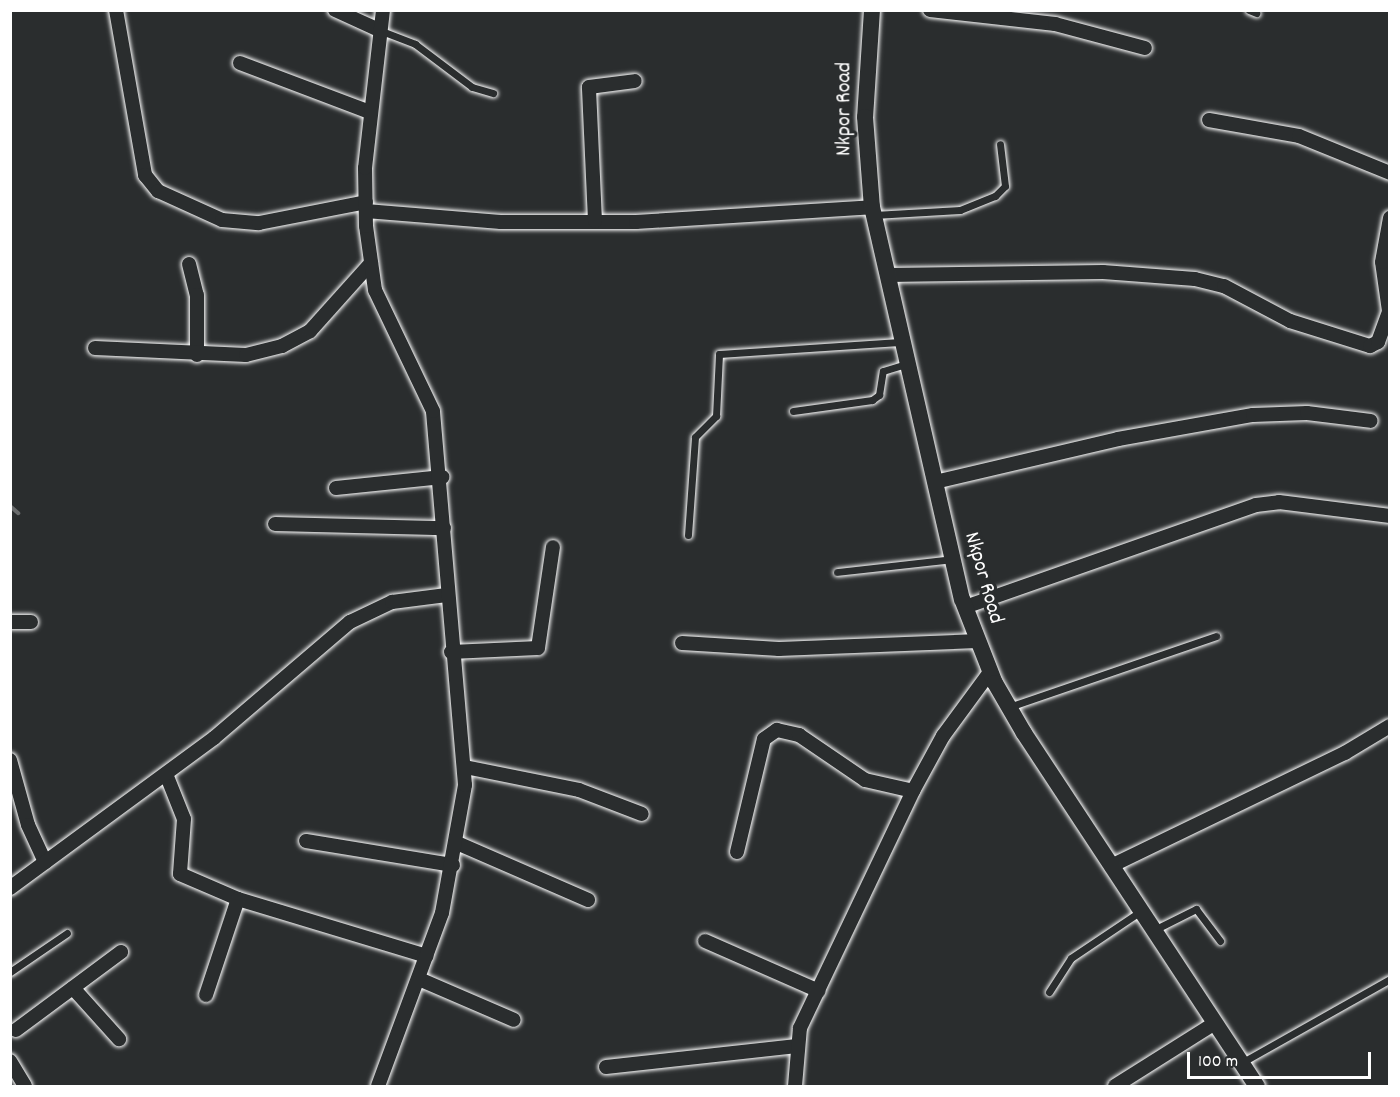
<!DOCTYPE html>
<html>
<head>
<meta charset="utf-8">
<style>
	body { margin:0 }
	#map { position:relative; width:1400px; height:1097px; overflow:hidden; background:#2a2d2e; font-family:Dekko,sans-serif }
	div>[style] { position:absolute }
	.stream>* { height:4px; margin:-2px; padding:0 2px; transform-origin:2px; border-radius:2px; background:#6a6c6d }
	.roads { filter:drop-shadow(0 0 2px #fff) drop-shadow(0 0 2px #fff) }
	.service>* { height:7px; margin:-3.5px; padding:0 3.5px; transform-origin:3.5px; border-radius:3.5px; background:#2a2d2e }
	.minor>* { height:14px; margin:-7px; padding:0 7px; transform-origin:7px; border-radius:7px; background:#2a2d2e }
	.tertiary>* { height:16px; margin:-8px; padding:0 8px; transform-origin:8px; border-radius:8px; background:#2a2d2e }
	span { translate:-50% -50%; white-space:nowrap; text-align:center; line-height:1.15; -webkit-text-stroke:6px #2a2d2e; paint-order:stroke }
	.street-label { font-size:22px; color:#fff }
	.frame { position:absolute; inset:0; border:12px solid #fff; pointer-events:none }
	.scale { position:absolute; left:1187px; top:1052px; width:184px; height:27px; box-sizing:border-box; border:3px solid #fff; border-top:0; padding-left:8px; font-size:18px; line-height:21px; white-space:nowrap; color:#fff; -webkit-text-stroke:4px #2a2d2e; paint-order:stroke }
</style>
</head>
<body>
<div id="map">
	<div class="stream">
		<i style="left:10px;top:506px;width:11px;rotate:41deg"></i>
	</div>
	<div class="roads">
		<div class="service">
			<i style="left:1249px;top:10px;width:8px;rotate:23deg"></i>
			<i style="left:379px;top:30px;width:39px;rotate:21deg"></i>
			<i style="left:415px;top:44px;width:71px;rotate:37deg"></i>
			<i style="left:472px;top:87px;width:22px;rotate:16deg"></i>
			<i style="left:874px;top:215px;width:86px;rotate:-3.3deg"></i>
			<i style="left:960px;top:210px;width:38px;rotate:-22deg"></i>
			<i style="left:995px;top:196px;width:14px;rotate:-45deg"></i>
			<i style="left:1005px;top:186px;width:42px;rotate:-96.8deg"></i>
			<i style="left:793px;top:411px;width:80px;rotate:-7.9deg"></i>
			<i style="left:872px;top:400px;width:9px;rotate:-36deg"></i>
			<i style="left:879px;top:395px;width:24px;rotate:-81deg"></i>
			<i style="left:883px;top:371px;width:24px;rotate:-17deg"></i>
			<i style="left:688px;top:535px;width:98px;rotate:-85.9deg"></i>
			<i style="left:695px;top:437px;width:30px;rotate:-45deg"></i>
			<i style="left:716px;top:416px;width:62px;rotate:-87.2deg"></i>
			<i style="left:719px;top:354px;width:181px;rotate:-3.8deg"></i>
			<i style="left:837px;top:572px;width:116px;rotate:-6.4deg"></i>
			<i style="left:1009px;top:707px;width:219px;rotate:-18.9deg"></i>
			<i style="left:1156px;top:929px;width:45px;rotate:-26.6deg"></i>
			<i style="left:1196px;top:909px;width:40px;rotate:53deg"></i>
			<i style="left:10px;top:972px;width:69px;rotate:-34.4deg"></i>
			<i style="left:1049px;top:992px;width:40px;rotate:-57.1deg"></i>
			<i style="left:1071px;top:958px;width:84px;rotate:-33.9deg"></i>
			<i style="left:1241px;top:1063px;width:171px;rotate:-29.4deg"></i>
		</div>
		<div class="minor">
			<i style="left:116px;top:10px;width:168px;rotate:80deg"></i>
			<i style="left:145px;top:175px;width:21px;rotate:51deg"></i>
			<i style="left:158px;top:191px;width:70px;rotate:24.4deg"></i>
			<i style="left:222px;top:220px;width:37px;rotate:5deg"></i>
			<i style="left:259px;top:223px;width:109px;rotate:-11.1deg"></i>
			<i style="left:335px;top:10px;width:48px;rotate:24.4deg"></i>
			<i style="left:930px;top:10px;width:126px;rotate:6.4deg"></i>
			<i style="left:1055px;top:24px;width:93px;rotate:14.9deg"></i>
			<i style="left:240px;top:63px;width:139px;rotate:20.7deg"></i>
			<i style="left:1209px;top:120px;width:91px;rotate:10.1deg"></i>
			<i style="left:1299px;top:136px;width:98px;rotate:22.1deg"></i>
			<i style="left:366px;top:211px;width:135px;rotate:4.7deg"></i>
			<i style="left:501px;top:222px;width:135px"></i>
			<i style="left:636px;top:222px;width:236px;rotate:-3.6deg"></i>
			<i style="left:595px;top:221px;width:134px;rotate:-92.6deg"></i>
			<i style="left:589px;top:87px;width:46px;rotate:-7.4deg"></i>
			<i style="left:189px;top:264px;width:32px;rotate:76deg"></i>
			<i style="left:197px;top:295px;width:60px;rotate:90deg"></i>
			<i style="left:888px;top:275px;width:215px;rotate:-0.8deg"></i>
			<i style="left:1103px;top:272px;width:92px;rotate:4.4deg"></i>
			<i style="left:1195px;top:279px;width:30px;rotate:14deg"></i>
			<i style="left:1224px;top:286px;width:75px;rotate:27.9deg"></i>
			<i style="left:1290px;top:321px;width:84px;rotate:17.4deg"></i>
			<i style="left:1370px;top:346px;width:9px;rotate:-27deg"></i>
			<i style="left:1378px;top:342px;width:33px;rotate:-70deg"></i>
			<i style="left:1389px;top:311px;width:49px;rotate:-98.1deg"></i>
			<i style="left:1382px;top:262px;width:45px;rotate:-79.7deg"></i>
			<i style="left:95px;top:348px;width:151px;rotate:2.7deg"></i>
			<i style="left:246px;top:355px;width:37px;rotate:-14deg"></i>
			<i style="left:282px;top:346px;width:32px;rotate:-28deg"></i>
			<i style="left:310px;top:331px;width:91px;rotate:-48.1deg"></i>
			<i style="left:935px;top:482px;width:188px;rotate:-13.2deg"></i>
			<i style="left:1118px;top:439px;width:137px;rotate:-10.1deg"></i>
			<i style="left:1253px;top:415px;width:54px;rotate:-2.1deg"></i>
			<i style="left:1307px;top:413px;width:64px;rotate:7.1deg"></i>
			<i style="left:336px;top:488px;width:107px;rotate:-5.9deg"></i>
			<i style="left:275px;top:524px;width:169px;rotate:1.4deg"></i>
			<i style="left:965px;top:607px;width:308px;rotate:-19.3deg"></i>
			<i style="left:1256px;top:505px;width:23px;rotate:-7deg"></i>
			<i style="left:1279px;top:502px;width:112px;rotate:7.2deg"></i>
			<i style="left:10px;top:622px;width:21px"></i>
			<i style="left:682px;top:643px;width:97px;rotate:3.5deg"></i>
			<i style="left:779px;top:649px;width:199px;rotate:-2.3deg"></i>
			<i style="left:451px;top:652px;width:87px;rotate:-2.6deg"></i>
			<i style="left:538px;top:648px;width:102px;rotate:-81.6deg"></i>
			<i style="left:10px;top:760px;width:67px;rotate:74.5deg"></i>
			<i style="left:28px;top:825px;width:41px;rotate:65.3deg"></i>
			<i style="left:465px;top:767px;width:116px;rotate:11.4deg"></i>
			<i style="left:579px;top:790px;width:67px;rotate:20.9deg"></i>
			<i style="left:166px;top:774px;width:48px;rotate:68.2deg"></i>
			<i style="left:184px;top:819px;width:55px;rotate:94.2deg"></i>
			<i style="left:180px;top:874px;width:63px;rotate:23.3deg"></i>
			<i style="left:238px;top:899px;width:197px;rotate:16.8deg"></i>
			<i style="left:306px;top:841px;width:149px;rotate:9.3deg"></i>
			<i style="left:457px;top:843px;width:143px;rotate:23.5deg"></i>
			<i style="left:737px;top:852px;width:116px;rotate:-76.6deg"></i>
			<i style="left:764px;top:739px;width:16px;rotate:-35deg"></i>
			<i style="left:777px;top:730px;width:23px;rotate:13deg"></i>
			<i style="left:799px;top:735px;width:80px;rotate:34.3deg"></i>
			<i style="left:865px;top:780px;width:49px;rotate:12.9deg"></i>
			<i style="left:1111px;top:866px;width:260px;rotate:-25.8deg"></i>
			<i style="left:1345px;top:753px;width:52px;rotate:-31deg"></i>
			<i style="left:10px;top:888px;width:253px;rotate:-36.3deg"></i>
			<i style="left:214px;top:738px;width:179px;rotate:-40.5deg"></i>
			<i style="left:350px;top:622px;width:47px;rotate:-25.5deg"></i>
			<i style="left:392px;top:602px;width:55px;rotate:-7.3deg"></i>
			<i style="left:705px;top:941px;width:124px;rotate:23.7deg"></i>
			<i style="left:419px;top:979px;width:103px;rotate:23.3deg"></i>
			<i style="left:73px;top:988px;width:69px;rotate:48deg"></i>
			<i style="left:206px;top:995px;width:101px;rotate:-71.6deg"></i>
			<i style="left:16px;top:1030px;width:131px;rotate:-36.6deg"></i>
			<i style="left:10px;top:1061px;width:29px;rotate:59deg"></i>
			<i style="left:606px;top:1067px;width:192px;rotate:-6.3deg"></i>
			<i style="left:378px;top:1086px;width:184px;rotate:-69.7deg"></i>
			<i style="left:442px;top:913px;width:130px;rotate:-79.8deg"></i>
			<i style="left:465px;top:785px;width:375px;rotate:-94.9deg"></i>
			<i style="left:433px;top:411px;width:134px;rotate:-115.6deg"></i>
			<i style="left:375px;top:290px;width:65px;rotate:-98deg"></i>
			<i style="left:366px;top:226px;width:58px;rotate:-91deg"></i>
			<i style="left:365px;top:168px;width:159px;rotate:-83.5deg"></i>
			<i style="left:795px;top:1086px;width:58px;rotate:-85.1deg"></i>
			<i style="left:800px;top:1028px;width:263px;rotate:-64.5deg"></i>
			<i style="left:913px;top:791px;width:63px;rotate:-61.4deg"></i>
			<i style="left:943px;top:736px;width:79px;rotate:-53.7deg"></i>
			<i style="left:1115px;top:1086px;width:118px;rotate:-32.2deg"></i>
		</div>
		<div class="tertiary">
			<i style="left:872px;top:10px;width:107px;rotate:93.7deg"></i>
			<i style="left:865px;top:117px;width:90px;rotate:85.6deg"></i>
			<i style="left:872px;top:207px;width:402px;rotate:77.1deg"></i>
			<i style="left:962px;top:599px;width:90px;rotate:68.6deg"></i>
			<i style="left:995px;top:683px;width:58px;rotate:59.9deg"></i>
			<i style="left:1024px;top:733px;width:423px;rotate:56.6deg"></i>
		</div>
	</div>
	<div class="street-label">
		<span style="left:845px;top:109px;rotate:-90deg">Nkpor Road</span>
		<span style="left:983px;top:578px;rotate:74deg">Nkpor Road</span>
	</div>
	<div class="frame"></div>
	<div class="scale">100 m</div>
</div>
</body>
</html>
